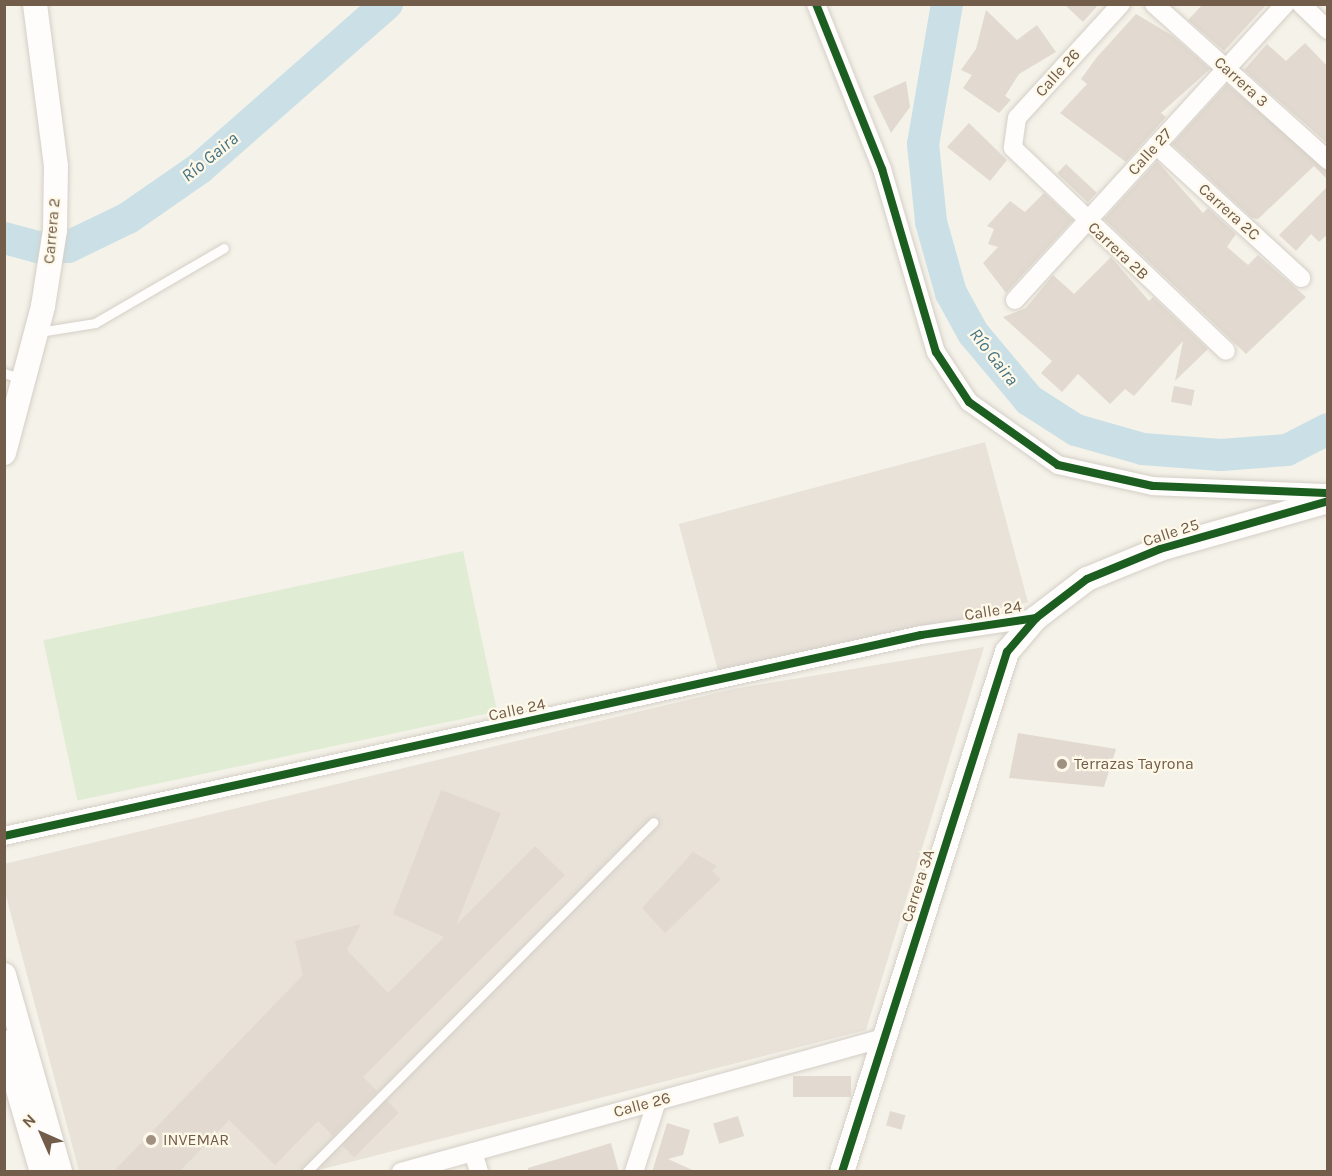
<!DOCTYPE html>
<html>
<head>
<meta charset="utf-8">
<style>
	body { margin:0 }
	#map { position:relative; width:1332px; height:1176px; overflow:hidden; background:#f5f2e9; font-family:Karla,sans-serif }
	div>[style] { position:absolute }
	.industrial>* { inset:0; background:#e8e2d9; transform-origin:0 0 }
	.green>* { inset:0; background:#e0ecd4; transform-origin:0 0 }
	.river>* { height:32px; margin:-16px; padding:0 16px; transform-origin:16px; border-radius:16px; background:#cae0e6 }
	.building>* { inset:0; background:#e2dad0; transform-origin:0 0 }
	.roads { filter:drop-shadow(0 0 2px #d4cfc7) drop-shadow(0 0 2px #d4cfc7) }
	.lane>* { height:9px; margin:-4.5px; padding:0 4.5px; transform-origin:4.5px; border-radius:4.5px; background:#fefdfc }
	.street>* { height:18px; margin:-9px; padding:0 9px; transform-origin:9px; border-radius:9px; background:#fefdfc }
	.secondary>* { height:24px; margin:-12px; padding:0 12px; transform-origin:12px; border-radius:12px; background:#fefdfc }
	.cycleway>* { height:8px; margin:-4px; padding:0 4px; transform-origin:4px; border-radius:4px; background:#1b5e20 }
	.dots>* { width:16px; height:16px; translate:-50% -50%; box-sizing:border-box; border:3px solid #fef8e8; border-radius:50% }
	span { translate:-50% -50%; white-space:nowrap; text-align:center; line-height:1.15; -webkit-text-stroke:4.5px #fef8e8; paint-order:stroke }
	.street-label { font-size:16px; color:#725c4a }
	.poi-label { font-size:16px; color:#725c4a }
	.left { translate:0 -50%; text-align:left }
	.water-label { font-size:18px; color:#447485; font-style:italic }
	.frame { position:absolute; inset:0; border:6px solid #725c4a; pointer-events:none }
	.north { position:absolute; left:12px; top:1104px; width:60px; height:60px; -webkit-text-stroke:4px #fef8e8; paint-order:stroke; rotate:315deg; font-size:16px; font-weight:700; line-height:24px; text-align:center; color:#725c4a }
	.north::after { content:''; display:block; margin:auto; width:21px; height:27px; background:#725c4a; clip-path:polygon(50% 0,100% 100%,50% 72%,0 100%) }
</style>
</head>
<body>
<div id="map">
	<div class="industrial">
		<i style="left:985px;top:442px;width:166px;height:317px;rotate:75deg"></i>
		<i style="clip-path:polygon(984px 647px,866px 1030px,315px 1171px,79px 1171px,5px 892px,4px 864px,733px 689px)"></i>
	</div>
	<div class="green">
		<i style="left:463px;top:551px;width:164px;height:429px;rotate:78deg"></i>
	</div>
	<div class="river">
		<i style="left:947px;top:4px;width:142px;rotate:99.7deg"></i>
		<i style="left:923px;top:144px;width:78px;rotate:84.1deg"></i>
		<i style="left:931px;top:222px;width:74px;rotate:74.3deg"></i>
		<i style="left:951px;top:293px;width:46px;rotate:61.2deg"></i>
		<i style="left:973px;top:333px;width:87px;rotate:50.1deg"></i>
		<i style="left:1029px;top:400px;width:56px;rotate:32.6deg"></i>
		<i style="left:1076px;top:430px;width:70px;rotate:15.8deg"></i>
		<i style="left:1143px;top:449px;width:78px;rotate:4.4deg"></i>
		<i style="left:1221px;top:455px;width:66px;rotate:-4.3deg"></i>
		<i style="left:1287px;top:450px;width:46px;rotate:-27.1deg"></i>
		<i style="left:4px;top:238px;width:34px;rotate:15deg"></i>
		<i style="left:37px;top:247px;width:31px"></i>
		<i style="left:68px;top:247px;width:67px;rotate:-25.8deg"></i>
		<i style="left:128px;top:218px;width:88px;rotate:-34.8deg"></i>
		<i style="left:200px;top:168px;width:249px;rotate:-41.3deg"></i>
	</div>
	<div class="building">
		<i style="clip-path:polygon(1064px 4px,1099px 4px,1083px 22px)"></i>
		<i style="clip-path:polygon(1203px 4px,1267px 4px,1224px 51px,1188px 20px)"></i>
		<i style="clip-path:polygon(986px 10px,1017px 40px,1037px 25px,1056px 52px,1019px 74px,1005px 96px,1011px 100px,999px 113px,963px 88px,972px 75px,961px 70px,976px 49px)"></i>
		<i style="clip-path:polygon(1136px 14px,1173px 36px,1210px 69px,1161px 113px,1166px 117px,1126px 162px,1060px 113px,1087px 84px,1081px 79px,1097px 57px)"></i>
		<i style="clip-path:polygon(1305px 43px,1328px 67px,1328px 144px,1244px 70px,1267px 44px,1286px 61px)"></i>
		<i style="clip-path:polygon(906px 81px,910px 107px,891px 133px,873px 96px)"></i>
		<i style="clip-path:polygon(1227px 84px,1328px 171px,1328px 180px,1314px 166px,1258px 219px,1252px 218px,1172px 144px)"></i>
		<i style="clip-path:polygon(969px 123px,1007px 160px,990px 181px,947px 147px)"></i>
		<i style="clip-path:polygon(1157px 161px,1203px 213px,1208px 208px,1236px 234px,1227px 247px,1248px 265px,1258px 255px,1306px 297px,1246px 354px,1104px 219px)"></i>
		<i style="left:1066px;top:164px;width:42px;height:13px;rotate:43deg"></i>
		<i style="clip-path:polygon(1328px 186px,1328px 234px,1319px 242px,1311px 234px,1296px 251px,1279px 235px)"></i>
		<i style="clip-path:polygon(1044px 193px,1073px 220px,1006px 293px,983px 263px,998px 247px,988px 244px,994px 229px,987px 226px,1010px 201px,1025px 212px)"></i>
		<i style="clip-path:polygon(1111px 257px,1149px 301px,1153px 297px,1208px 349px,1175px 381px,1183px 341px,1134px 396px,1125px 389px,1110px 404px,1078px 374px,1062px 392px,1041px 373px,1052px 361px,1003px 317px,1026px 308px,1053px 275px,1074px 294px)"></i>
		<i style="left:1174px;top:386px;width:21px;height:16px;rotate:11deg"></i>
		<i style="clip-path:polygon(1018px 733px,1116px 749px,1104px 787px,1009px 778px)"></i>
		<i style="clip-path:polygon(441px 790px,501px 813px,456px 925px,535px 846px,565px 875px,363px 1077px,377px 1091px,333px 1136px,318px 1121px,275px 1165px,229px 1120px,179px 1172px,113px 1172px,303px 975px,295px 941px,361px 924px,347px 950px,388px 993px,444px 937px,393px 914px)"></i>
		<i style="clip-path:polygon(693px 852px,717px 866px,712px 871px,721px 879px,665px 933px,642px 908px)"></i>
		<i style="left:851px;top:1076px;width:21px;height:58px;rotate:90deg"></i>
		<i style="left:386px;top:1100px;width:18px;height:63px;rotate:45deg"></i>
		<i style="left:890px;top:1111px;width:16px;height:15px;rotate:15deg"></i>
		<i style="left:738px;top:1116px;width:21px;height:26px;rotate:73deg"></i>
		<i style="clip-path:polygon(667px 1123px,690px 1130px,683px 1155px,668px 1159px,697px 1172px,652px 1172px)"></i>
		<i style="clip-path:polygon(611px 1143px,619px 1172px,528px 1172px,528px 1168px)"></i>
	</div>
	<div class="roads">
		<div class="lane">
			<i style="left:39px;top:332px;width:57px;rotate:-9.1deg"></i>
			<i style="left:95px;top:323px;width:149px;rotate:-30.2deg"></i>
			<i style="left:4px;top:373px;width:19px;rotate:18deg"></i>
			<i style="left:306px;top:1172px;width:493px;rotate:-45.2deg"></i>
		</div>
		<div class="street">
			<i style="left:816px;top:4px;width:178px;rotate:68.2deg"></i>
			<i style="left:882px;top:169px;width:191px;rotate:73.6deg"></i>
			<i style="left:936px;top:352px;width:60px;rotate:56.6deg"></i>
			<i style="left:969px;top:402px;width:109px;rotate:35.3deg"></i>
			<i style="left:1058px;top:465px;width:97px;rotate:12.5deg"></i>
			<i style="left:1153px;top:486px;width:175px;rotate:2.3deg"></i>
			<i style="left:1121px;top:4px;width:154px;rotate:132.4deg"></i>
			<i style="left:1017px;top:118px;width:30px;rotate:98deg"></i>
			<i style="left:1013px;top:148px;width:294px;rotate:43.6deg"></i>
			<i style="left:1154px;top:4px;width:234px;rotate:41.9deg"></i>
			<i style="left:1301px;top:4px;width:37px;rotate:44deg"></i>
			<i style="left:1156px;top:145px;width:197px;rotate:42.5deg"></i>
			<i style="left:1015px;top:300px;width:401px;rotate:-47.6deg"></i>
			<i style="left:4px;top:836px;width:939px;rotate:-12.36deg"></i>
			<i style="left:921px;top:635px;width:116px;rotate:-8.4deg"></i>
			<i style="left:473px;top:1152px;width:21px;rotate:73deg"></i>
			<i style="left:401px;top:1172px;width:501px;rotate:-15.51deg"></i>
			<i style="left:634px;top:1172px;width:75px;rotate:-72.1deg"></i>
		</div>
		<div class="secondary">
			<i style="left:4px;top:453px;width:152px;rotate:-75.1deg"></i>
			<i style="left:43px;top:306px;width:77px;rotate:-81deg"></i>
			<i style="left:55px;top:230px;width:64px;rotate:-89.1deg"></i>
			<i style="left:56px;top:166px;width:163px;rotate:-97.4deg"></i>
			<i style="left:4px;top:975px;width:205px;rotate:74.1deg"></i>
			<i style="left:4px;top:1042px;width:135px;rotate:73.7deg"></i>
			<i style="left:842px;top:1172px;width:546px;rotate:-72.4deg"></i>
			<i style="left:1007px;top:652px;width:45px;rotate:-49.5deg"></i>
			<i style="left:1036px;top:618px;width:64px;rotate:-37.4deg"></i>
			<i style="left:1087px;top:579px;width:79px;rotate:-22.3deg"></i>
			<i style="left:1160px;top:549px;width:175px;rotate:-15.9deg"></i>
		</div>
	</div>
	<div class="cycleway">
		<i style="left:816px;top:4px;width:178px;rotate:68.2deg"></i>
		<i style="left:882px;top:169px;width:191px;rotate:73.6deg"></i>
		<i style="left:936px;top:352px;width:60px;rotate:56.6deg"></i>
		<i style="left:969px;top:402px;width:109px;rotate:35.3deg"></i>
		<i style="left:1058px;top:465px;width:97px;rotate:12.5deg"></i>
		<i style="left:1153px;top:486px;width:175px;rotate:2.3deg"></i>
		<i style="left:4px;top:836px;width:939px;rotate:-12.36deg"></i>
		<i style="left:921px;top:635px;width:116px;rotate:-8.4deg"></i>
		<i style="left:842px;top:1172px;width:546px;rotate:-72.4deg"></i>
		<i style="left:1007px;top:652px;width:45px;rotate:-49.5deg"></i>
		<i style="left:1036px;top:618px;width:64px;rotate:-37.4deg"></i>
		<i style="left:1087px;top:579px;width:79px;rotate:-22.3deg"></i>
		<i style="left:1160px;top:549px;width:175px;rotate:-15.9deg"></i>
	</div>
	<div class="dots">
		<i style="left:1062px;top:764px;background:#a09082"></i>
		<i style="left:151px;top:1140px;background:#a09082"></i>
	</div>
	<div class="street-label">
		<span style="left:1058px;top:73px;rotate:-48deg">Calle 26</span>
		<span style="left:1241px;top:82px;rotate:42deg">Carrera 3</span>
		<span style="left:1150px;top:152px;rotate:-48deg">Calle 27</span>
		<span style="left:1229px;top:212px;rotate:42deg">Carrera 2C</span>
		<span style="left:52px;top:231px;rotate:-85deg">Carrera 2</span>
		<span style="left:1118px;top:251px;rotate:43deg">Carrera 2B</span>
		<span style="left:1171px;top:533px;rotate:-18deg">Calle 25</span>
		<span style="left:993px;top:611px;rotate:-9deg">Calle 24</span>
		<span style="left:517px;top:710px;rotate:-12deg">Calle 24</span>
		<span style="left:918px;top:886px;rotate:-72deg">Carrera 3A</span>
		<span style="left:642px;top:1105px;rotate:-15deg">Calle 26</span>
	</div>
	<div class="poi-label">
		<span class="left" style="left:1074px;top:764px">Terrazas Tayrona</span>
		<span class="left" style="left:163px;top:1140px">INVEMAR</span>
	</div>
	<div class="water-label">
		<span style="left:210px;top:157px;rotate:-39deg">Río Gaira</span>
		<span style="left:994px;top:357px;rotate:52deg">Río Gaira</span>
	</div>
	<div class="frame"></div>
	<div class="north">N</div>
</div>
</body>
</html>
